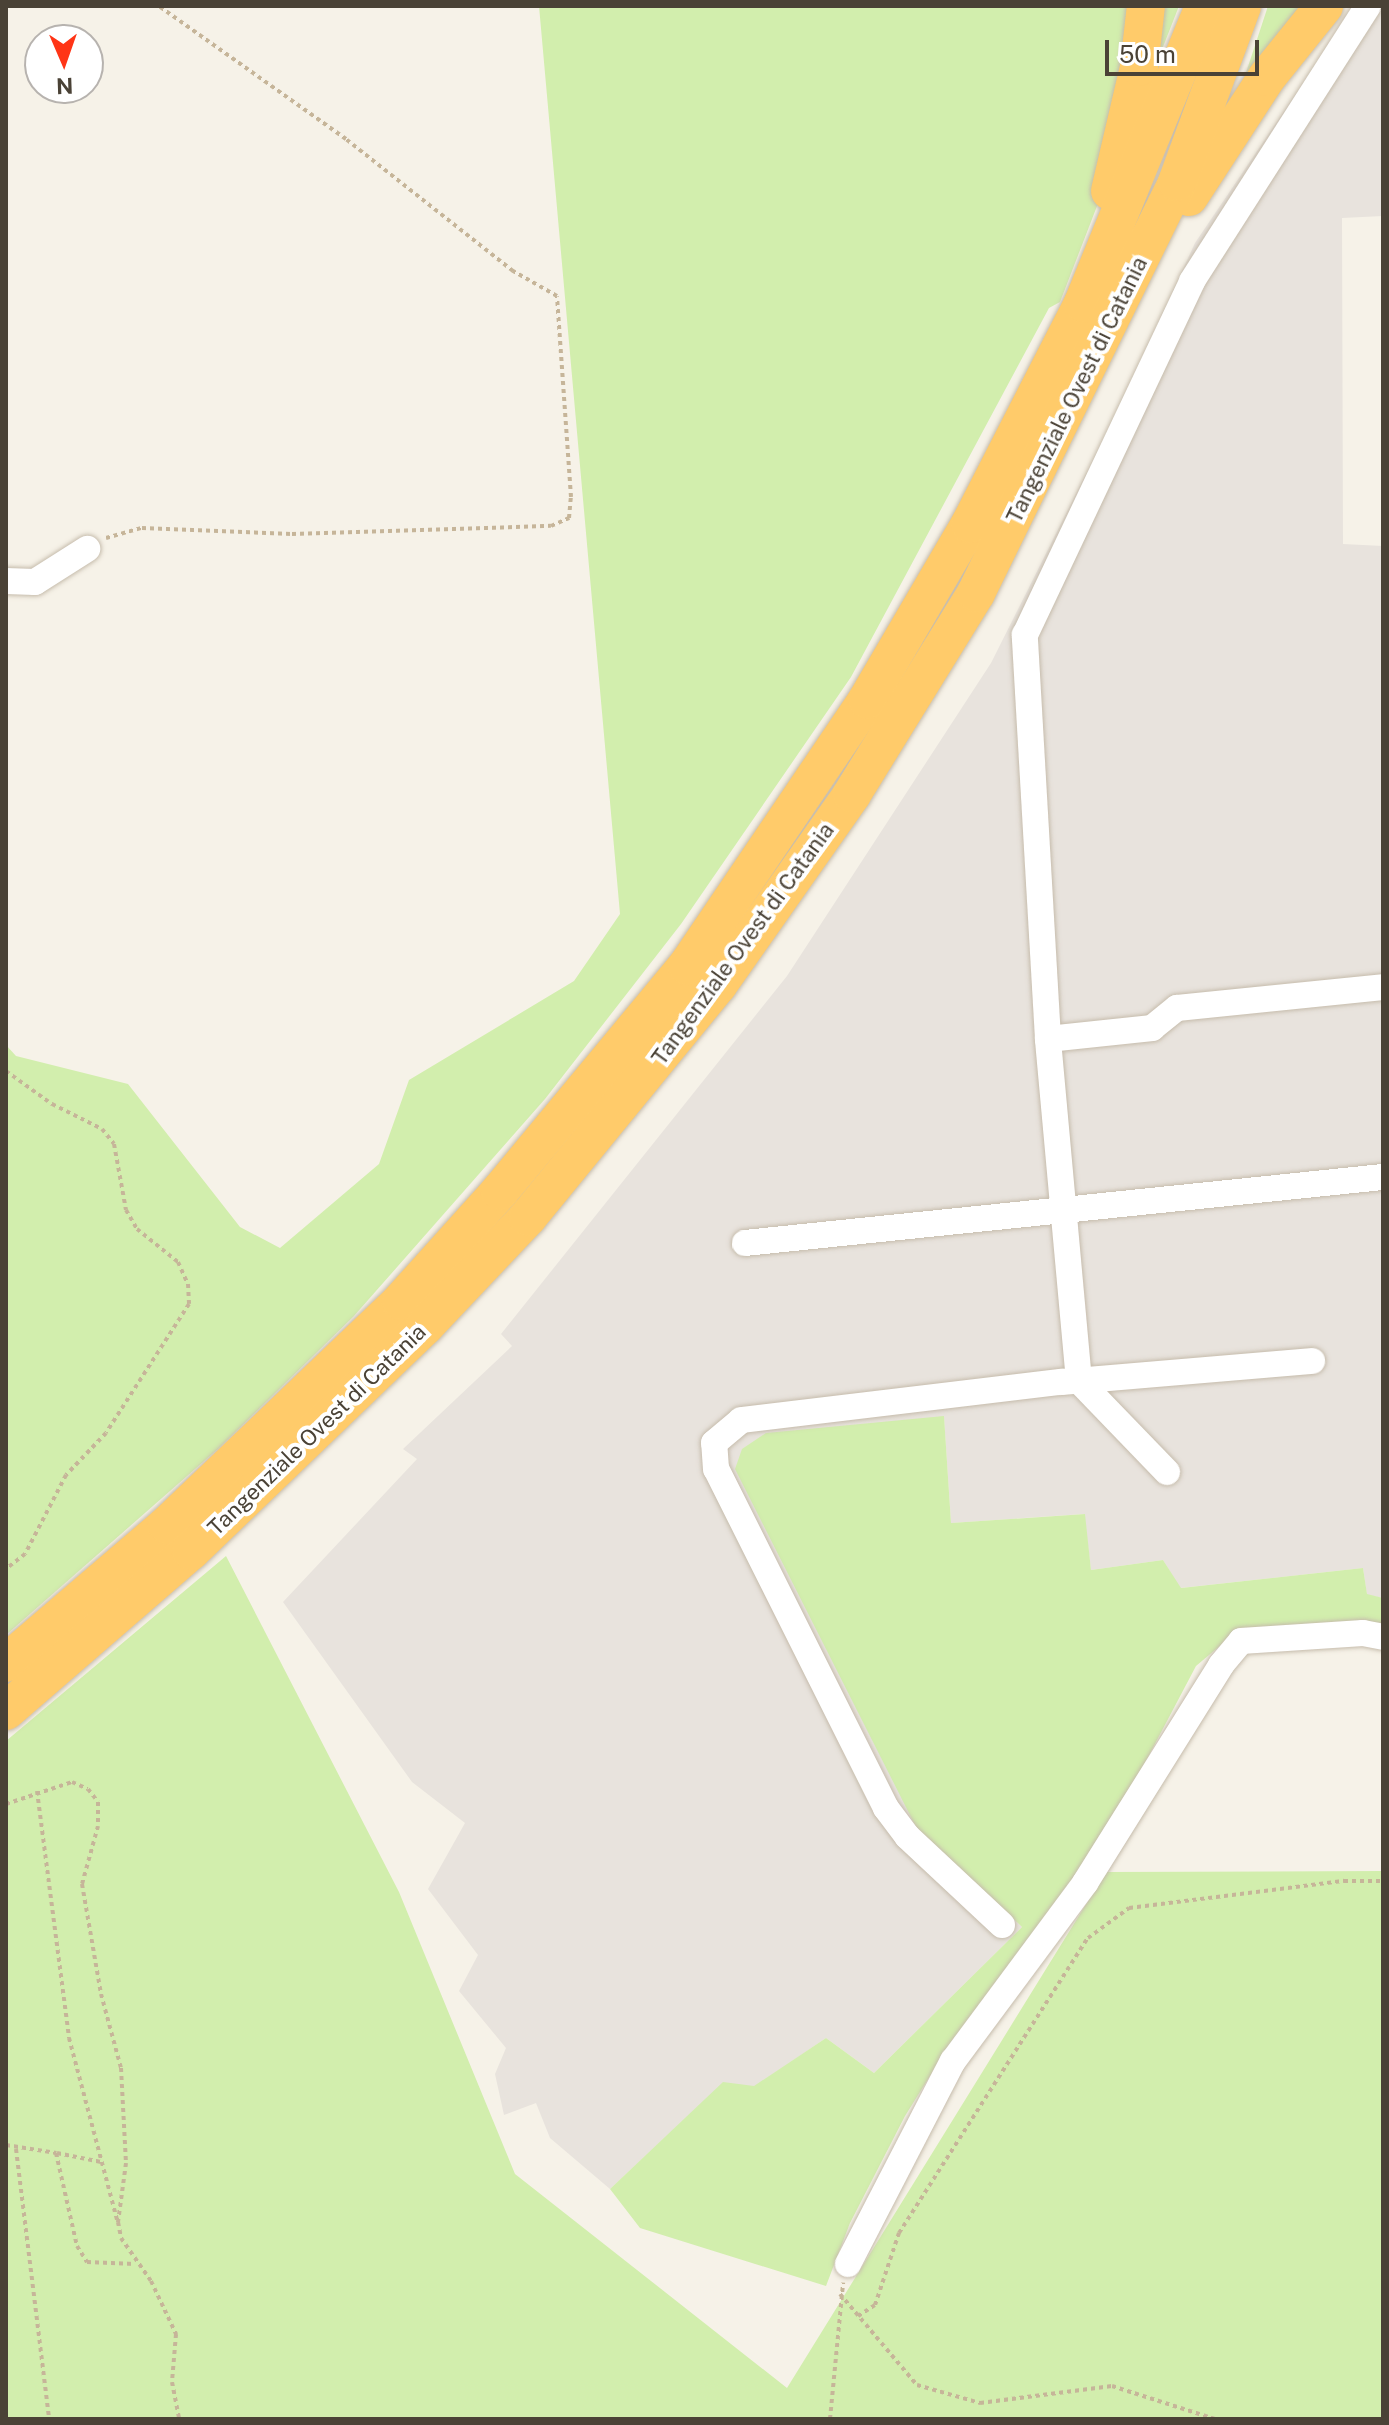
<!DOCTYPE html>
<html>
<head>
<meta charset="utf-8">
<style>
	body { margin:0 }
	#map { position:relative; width:1389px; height:2425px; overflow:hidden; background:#f6f2e8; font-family:"Public Sans",sans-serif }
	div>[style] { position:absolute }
	.industrial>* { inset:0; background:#e8e3dd }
	.green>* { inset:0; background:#d2eead }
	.path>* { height:4px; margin-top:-2px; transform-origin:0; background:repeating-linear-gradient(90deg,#c6b599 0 4px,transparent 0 8px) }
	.roads { filter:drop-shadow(0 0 2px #c6bcac) drop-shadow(0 0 2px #c6bcac) }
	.minor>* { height:26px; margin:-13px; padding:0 13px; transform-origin:13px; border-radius:13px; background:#fff }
	.highway>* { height:38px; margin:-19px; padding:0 19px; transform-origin:19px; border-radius:19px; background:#ffcb6a }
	span { translate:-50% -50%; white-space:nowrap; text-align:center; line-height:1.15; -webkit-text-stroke:8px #fff; paint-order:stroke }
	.street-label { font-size:22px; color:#4a4236 }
	.frame { position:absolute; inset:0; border:8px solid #4a4236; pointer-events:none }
	.north { position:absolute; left:24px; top:24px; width:80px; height:80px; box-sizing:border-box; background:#fff; border:2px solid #b7b3af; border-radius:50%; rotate:178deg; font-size:22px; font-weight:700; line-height:32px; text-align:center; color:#4a4236 }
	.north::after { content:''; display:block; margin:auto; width:28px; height:36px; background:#ff3516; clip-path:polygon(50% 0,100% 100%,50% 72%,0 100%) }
	.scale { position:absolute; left:1105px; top:40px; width:154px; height:36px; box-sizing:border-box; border:4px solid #4a4236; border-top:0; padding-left:10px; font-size:24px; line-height:28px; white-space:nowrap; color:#4a4236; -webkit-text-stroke:6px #fff; paint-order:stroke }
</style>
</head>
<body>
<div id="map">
	<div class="industrial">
		<i style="clip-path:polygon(1355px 6px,1383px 6px,1383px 216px,1342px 218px,1343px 544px,1383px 546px,1383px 1598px,1367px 1595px,1363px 1568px,1180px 1588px,1163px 1560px,1091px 1570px,1084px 1514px,951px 1523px,944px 1417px,916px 1827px,1022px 1927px,874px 2073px,826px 2038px,754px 2087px,723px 2083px,610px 2189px,550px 2138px,536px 2103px,504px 2115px,495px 2074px,506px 2048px,459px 1991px,478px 1955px,428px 1889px,465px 1823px,412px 1782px,283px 1602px,417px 1459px,403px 1449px,512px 1346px,501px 1334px,787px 976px,991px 663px,1117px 412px,1195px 243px)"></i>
	</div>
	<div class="green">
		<i style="clip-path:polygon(539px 6px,1137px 6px,1104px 188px,1060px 302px,1049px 308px,851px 677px,681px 924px,545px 1099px,354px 1316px,219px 1448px,6px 1635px,6px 1045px,16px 1056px,128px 1084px,240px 1227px,280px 1248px,379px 1164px,409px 1080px,574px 981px,620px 914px)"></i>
		<i style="clip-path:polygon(1152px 6px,1179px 6px,1150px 80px)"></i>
		<i style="clip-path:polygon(1268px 6px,1309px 6px,1239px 94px)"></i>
		<i style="clip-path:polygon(944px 1416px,951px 1523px,1085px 1514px,1091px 1570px,1163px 1560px,1181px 1588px,1363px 1568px,1367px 1594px,1383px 1598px,1383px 1627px,1234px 1634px,1196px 1666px,1109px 1831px,1036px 1937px,953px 2039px,905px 2116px,850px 2223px,826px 2286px,640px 2228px,610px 2189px,723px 2082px,754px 2086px,826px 2038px,874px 2073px,1022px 1927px,916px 1827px,735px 1469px,742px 1449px,766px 1433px)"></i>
		<i style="clip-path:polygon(226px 1556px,399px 1892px,515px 2174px,787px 2388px,1106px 1872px,1383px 1871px,1383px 2419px,6px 2419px,6px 1741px)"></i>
	</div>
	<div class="path">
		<i style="left:106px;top:538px;width:37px;rotate:-16deg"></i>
		<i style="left:142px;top:528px;width:150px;rotate:2.3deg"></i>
		<i style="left:292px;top:534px;width:259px;rotate:-1.8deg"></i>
		<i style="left:551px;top:526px;width:20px;rotate:-24deg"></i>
		<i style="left:569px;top:518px;width:21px;rotate:-85deg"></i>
		<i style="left:571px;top:497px;width:201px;rotate:-94deg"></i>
		<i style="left:557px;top:296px;width:51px;rotate:-150.4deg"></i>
		<i style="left:513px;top:271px;width:213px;rotate:-141.7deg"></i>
		<i style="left:346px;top:139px;width:229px;rotate:-144.6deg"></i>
		<i style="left:6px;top:1071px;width:57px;rotate:35.7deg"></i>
		<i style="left:52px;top:1104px;width:56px;rotate:26.6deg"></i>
		<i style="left:102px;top:1129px;width:19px;rotate:51deg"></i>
		<i style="left:114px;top:1144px;width:67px;rotate:79.7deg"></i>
		<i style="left:126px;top:1210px;width:22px;rotate:60deg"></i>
		<i style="left:137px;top:1229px;width:53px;rotate:38.8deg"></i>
		<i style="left:178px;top:1262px;width:24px;rotate:66deg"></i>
		<i style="left:188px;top:1284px;width:20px;rotate:87deg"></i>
		<i style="left:189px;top:1304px;width:153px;rotate:122.8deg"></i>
		<i style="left:106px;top:1433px;width:58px;rotate:133.6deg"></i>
		<i style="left:66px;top:1475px;width:89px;rotate:117.4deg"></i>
		<i style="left:25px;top:1554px;width:24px;rotate:142deg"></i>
		<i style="left:37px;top:1791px;width:249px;rotate:82.6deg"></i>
		<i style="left:69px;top:2038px;width:188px;rotate:75.2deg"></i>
		<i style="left:6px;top:1804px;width:70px;rotate:-18.4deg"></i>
		<i style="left:72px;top:1782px;width:17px;rotate:24deg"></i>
		<i style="left:88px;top:1789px;width:16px;rotate:52deg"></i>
		<i style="left:98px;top:1802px;width:24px;rotate:90deg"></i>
		<i style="left:98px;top:1826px;width:60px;rotate:105.4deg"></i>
		<i style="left:82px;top:1884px;width:112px;rotate:80.2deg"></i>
		<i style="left:101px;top:1994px;width:77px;rotate:74.9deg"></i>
		<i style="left:121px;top:2068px;width:95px;rotate:87deg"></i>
		<i style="left:126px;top:2163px;width:60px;rotate:97.7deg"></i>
		<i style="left:118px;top:2222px;width:16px;rotate:79deg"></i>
		<i style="left:121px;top:2238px;width:52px;rotate:55.1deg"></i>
		<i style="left:151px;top:2281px;width:59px;rotate:64.7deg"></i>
		<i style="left:176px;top:2334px;width:48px;rotate:94.8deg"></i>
		<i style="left:172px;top:2382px;width:38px;rotate:79deg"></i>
		<i style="left:6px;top:2145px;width:51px;rotate:9.1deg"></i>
		<i style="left:56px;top:2153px;width:95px;rotate:77.3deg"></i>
		<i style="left:77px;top:2246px;width:19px;rotate:58deg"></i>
		<i style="left:87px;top:2262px;width:48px;rotate:2.4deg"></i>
		<i style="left:16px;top:2149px;width:272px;rotate:83deg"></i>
		<i style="left:57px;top:2153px;width:45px;rotate:11.6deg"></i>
		<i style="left:840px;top:2294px;width:119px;rotate:49.8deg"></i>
		<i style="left:917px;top:2385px;width:66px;rotate:15.9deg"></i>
		<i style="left:980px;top:2403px;width:133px;rotate:-7.3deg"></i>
		<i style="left:1112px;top:2386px;width:108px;rotate:17.8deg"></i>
		<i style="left:858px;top:2316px;width:20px;rotate:-33deg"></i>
		<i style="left:875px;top:2305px;width:76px;rotate:-71.6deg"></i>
		<i style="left:899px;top:2233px;width:350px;rotate:-57.4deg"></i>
		<i style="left:1088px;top:1938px;width:51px;rotate:-36.2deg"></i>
		<i style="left:1129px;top:1908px;width:217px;rotate:-7.2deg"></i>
		<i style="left:1344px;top:1881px;width:39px"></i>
		<i style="left:830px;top:2419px;width:137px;rotate:-84.5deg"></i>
	</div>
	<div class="roads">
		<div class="minor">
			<i style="left:6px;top:581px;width:29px;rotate:2deg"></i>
			<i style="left:35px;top:582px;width:62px;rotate:-32.4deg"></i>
			<i style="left:1048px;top:1039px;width:105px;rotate:-6deg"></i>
			<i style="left:1152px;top:1028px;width:32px;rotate:-39deg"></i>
			<i style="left:1177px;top:1008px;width:207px;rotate:-5.8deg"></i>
			<i style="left:745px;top:1243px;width:641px;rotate:-5.91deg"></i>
			<i style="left:1167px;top:1472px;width:127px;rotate:-134deg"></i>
			<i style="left:1079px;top:1381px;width:343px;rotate:-95.2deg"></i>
			<i style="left:1048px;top:1039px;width:405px;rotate:-93.3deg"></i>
			<i style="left:1025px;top:635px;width:391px;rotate:-64.7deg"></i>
			<i style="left:1192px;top:281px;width:326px;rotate:-57.4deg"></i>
			<i style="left:1002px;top:1925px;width:130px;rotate:-136.9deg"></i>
			<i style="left:907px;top:1836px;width:35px;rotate:-127deg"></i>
			<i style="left:886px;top:1808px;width:379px;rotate:-116.6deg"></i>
			<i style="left:716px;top:1469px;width:26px;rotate:-94deg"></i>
			<i style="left:714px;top:1443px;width:35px;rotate:-40deg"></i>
			<i style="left:741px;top:1420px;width:323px;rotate:-6.8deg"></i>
			<i style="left:1062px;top:1382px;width:251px;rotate:-4.8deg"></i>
			<i style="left:848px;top:2264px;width:229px;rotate:-62.7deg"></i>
			<i style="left:953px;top:2061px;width:222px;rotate:-53.4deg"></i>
			<i style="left:1085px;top:1883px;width:257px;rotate:-58deg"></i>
			<i style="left:1221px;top:1665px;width:31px;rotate:-50deg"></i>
			<i style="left:1241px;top:1641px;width:122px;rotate:-3.8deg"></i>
			<i style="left:1363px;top:1633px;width:20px;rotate:11deg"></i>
		</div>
		<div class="highway">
			<i style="left:1110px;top:191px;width:127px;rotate:-76.8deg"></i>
			<i style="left:1139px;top:67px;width:61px;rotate:-83.5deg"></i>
			<i style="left:1189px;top:197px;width:143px;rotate:-57deg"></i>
			<i style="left:1267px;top:77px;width:91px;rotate:-51.2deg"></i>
			<i style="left:6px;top:1663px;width:212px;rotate:-40.6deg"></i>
			<i style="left:167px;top:1525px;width:324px;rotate:-43.7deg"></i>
			<i style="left:401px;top:1301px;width:148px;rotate:-48deg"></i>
			<i style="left:500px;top:1191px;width:293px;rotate:-50.3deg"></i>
			<i style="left:687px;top:966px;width:321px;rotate:-55.9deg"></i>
			<i style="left:867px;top:700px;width:204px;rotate:-59.7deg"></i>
			<i style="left:970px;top:524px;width:248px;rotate:-62.9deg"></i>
			<i style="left:1083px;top:303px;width:321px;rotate:-67.8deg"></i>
			<i style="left:6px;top:1711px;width:245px;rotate:-40.9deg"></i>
			<i style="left:191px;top:1551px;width:325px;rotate:-43.9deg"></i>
			<i style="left:425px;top:1326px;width:150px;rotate:-46.6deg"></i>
			<i style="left:528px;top:1217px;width:300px;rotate:-50.7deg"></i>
			<i style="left:718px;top:985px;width:233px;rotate:-54.9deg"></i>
			<i style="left:852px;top:794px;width:236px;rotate:-58.3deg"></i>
			<i style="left:976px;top:593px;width:458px;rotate:-63.9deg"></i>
			<i style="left:1177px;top:182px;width:188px;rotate:-69.7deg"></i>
		</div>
	</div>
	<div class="street-label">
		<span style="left:1077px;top:390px;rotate:-64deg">Tangenziale Ovest di Catania</span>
		<span style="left:743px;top:944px;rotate:-54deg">Tangenziale Ovest di Catania</span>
		<span style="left:317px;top:1430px;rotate:-44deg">Tangenziale Ovest di Catania</span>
	</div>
	<div class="frame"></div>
	<div class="north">N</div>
	<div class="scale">50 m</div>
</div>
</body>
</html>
